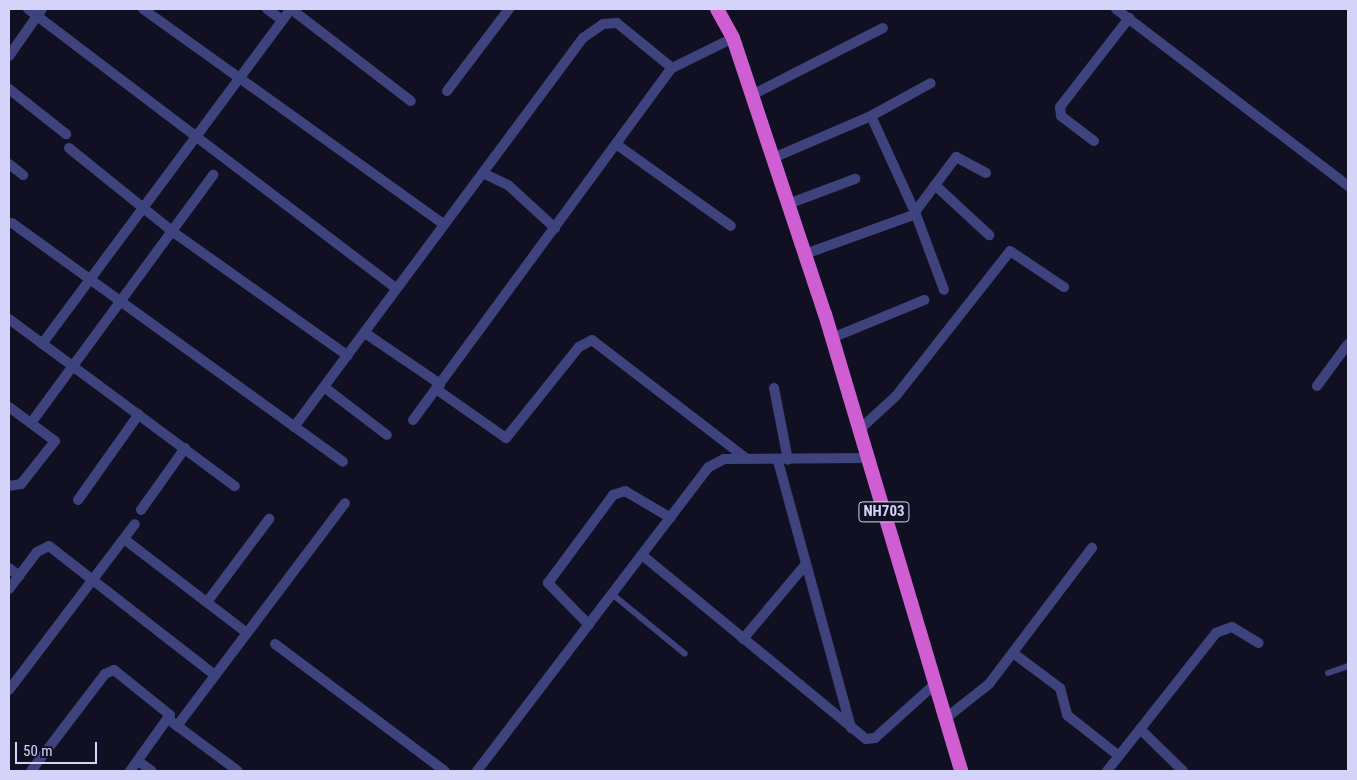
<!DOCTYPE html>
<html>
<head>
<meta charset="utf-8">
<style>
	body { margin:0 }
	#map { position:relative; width:1357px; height:780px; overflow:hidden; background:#111022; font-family:"Roboto Condensed",sans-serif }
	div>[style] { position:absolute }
	.service>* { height:6px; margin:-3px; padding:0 3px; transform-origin:3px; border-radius:3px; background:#3e437d }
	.minor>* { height:10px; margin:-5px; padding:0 5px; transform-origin:5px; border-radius:5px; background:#3e437d }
	.trunk>* { height:14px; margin:-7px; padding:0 7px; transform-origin:7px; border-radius:7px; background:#cf5ed2 }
	span { translate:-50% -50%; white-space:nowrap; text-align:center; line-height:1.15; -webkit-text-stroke:4.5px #111022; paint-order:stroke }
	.shield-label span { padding:1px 4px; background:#111022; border:1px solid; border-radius:4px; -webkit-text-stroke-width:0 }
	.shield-label { font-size:15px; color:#d4d4fb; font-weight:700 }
	.frame { position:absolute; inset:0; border:10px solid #d4d4fb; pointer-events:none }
	.scale { position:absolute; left:15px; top:742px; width:82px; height:22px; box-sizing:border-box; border:2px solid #d4d4fb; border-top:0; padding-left:6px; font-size:15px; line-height:18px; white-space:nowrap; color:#d4d4fb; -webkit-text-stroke:4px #111022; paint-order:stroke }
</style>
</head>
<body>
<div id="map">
	<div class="service">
		<i style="left:612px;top:594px;width:94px;rotate:39.4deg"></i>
		<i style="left:1328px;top:673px;width:21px;rotate:-19deg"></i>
	</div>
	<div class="minor">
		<i style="left:28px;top:9px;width:462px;rotate:37.2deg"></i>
		<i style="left:143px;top:9px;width:369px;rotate:35.6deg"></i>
		<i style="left:267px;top:9px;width:19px;rotate:36deg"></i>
		<i style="left:291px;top:9px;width:151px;rotate:37.5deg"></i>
		<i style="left:1116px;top:9px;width:292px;rotate:37.3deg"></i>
		<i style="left:9px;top:56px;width:57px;rotate:-54.9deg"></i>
		<i style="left:9px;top:89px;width:73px;rotate:38.3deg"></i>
		<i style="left:447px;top:91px;width:103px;rotate:-52.9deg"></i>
		<i style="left:752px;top:95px;width:147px;rotate:-27.1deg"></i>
		<i style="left:871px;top:116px;width:106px;rotate:65.4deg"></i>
		<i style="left:915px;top:212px;width:83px;rotate:69.6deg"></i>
		<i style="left:1094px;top:141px;width:41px;rotate:-142.9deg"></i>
		<i style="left:1061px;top:116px;width:9px;rotate:-96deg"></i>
		<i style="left:1060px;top:107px;width:113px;rotate:-52.2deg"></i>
		<i style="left:616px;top:144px;width:141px;rotate:35.5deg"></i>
		<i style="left:69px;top:148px;width:134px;rotate:38.9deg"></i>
		<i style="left:173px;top:232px;width:214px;rotate:35.3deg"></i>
		<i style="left:773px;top:158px;width:107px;rotate:-23.2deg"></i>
		<i style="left:871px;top:116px;width:68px;rotate:-28.8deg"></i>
		<i style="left:9px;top:164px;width:18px;rotate:38deg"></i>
		<i style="left:483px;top:173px;width:28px;rotate:26deg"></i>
		<i style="left:508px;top:185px;width:64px;rotate:42.5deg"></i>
		<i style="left:935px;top:185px;width:74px;rotate:42.8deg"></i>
		<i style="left:788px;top:204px;width:72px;rotate:-20.5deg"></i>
		<i style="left:915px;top:212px;width:69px;rotate:-53.3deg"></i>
		<i style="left:956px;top:157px;width:34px;rotate:28deg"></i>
		<i style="left:12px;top:223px;width:408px;rotate:35.8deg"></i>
		<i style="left:805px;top:254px;width:118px;rotate:-19.8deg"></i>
		<i style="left:9px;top:319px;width:281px;rotate:36.5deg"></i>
		<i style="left:365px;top:333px;width:91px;rotate:34.2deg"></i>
		<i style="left:832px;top:338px;width:100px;rotate:-22.4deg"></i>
		<i style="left:42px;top:344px;width:417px;rotate:-53.4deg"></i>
		<i style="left:1317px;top:386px;width:52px;rotate:-53.6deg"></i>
		<i style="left:324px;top:387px;width:79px;rotate:37.3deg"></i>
		<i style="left:774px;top:388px;width:73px;rotate:79deg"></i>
		<i style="left:436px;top:389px;width:85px;rotate:35deg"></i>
		<i style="left:506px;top:438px;width:117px;rotate:-51.3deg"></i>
		<i style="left:579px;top:347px;width:15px;rotate:-28deg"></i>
		<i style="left:592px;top:340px;width:194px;rotate:37.5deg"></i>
		<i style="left:9px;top:407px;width:57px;rotate:36.5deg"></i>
		<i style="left:55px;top:441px;width:55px;rotate:128.3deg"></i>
		<i style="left:21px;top:484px;width:12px;rotate:171deg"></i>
		<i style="left:413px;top:420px;width:437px;rotate:-53.7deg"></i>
		<i style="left:672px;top:68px;width:68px;rotate:-26.2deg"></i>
		<i style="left:31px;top:423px;width:308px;rotate:-53.7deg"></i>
		<i style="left:294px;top:427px;width:485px;rotate:-53.4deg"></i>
		<i style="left:583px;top:38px;width:24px;rotate:-35deg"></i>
		<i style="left:603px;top:24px;width:14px;rotate:-4deg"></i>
		<i style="left:617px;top:23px;width:71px;rotate:39.3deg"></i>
		<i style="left:859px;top:430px;width:50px;rotate:-42.6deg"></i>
		<i style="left:896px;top:396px;width:184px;rotate:-51.8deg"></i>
		<i style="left:1010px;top:251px;width:65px;rotate:33.7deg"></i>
		<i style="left:778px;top:461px;width:277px;rotate:74.7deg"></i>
		<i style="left:78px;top:500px;width:105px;rotate:-54.7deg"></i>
		<i style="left:141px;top:510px;width:76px;rotate:-54.6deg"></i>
		<i style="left:124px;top:539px;width:155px;rotate:37.4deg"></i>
		<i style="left:642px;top:555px;width:290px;rotate:39.4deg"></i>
		<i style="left:866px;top:739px;width:9px;rotate:-6deg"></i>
		<i style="left:875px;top:738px;width:81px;rotate:-42deg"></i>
		<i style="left:9px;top:568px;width:13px;rotate:39deg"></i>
		<i style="left:9px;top:589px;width:46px;rotate:-52.9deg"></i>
		<i style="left:37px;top:552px;width:13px;rotate:-27deg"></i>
		<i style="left:49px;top:546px;width:210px;rotate:37.9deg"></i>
		<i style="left:207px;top:602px;width:104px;rotate:-53.2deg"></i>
		<i style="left:589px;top:625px;width:59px;rotate:-134.3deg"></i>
		<i style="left:548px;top:583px;width:109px;rotate:-53.5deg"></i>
		<i style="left:613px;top:495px;width:13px;rotate:-18deg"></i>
		<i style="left:625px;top:491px;width:53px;rotate:30.4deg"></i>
		<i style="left:743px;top:639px;width:98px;rotate:-50deg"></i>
		<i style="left:275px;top:644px;width:212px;rotate:36.8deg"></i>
		<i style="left:1013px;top:653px;width:59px;rotate:36.7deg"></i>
		<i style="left:1060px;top:688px;width:28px;rotate:75deg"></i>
		<i style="left:1067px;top:715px;width:66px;rotate:38.3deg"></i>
		<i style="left:9px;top:690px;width:208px;rotate:-52.8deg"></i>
		<i style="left:946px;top:718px;width:55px;rotate:-38.3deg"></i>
		<i style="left:989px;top:684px;width:171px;rotate:-52.9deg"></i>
		<i style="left:172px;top:722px;width:82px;rotate:36.6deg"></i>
		<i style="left:177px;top:726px;width:279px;rotate:-53deg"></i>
		<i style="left:1140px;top:729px;width:60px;rotate:44.3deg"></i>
		<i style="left:138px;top:761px;width:17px;rotate:36deg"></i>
		<i style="left:31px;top:771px;width:122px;rotate:-52.7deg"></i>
		<i style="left:105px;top:674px;width:10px;rotate:-24deg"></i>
		<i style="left:114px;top:670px;width:72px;rotate:38.8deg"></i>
		<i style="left:170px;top:715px;width:69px;rotate:125.5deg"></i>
		<i style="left:477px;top:771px;width:382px;rotate:-52.7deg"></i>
		<i style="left:709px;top:467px;width:17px;rotate:-28deg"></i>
		<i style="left:724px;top:459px;width:144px;rotate:-0.4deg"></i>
		<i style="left:1107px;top:771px;width:176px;rotate:-51.7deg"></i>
		<i style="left:1216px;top:633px;width:17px;rotate:-21deg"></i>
		<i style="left:1232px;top:627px;width:31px;rotate:31deg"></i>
	</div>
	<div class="trunk">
		<i style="left:717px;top:9px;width:33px;rotate:61deg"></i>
		<i style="left:733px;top:38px;width:291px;rotate:71.6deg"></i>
		<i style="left:825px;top:314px;width:477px;rotate:73.4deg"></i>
	</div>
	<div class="shield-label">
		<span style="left:884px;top:512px">NH703</span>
	</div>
	<div class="frame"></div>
	<div class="scale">50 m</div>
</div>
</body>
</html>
